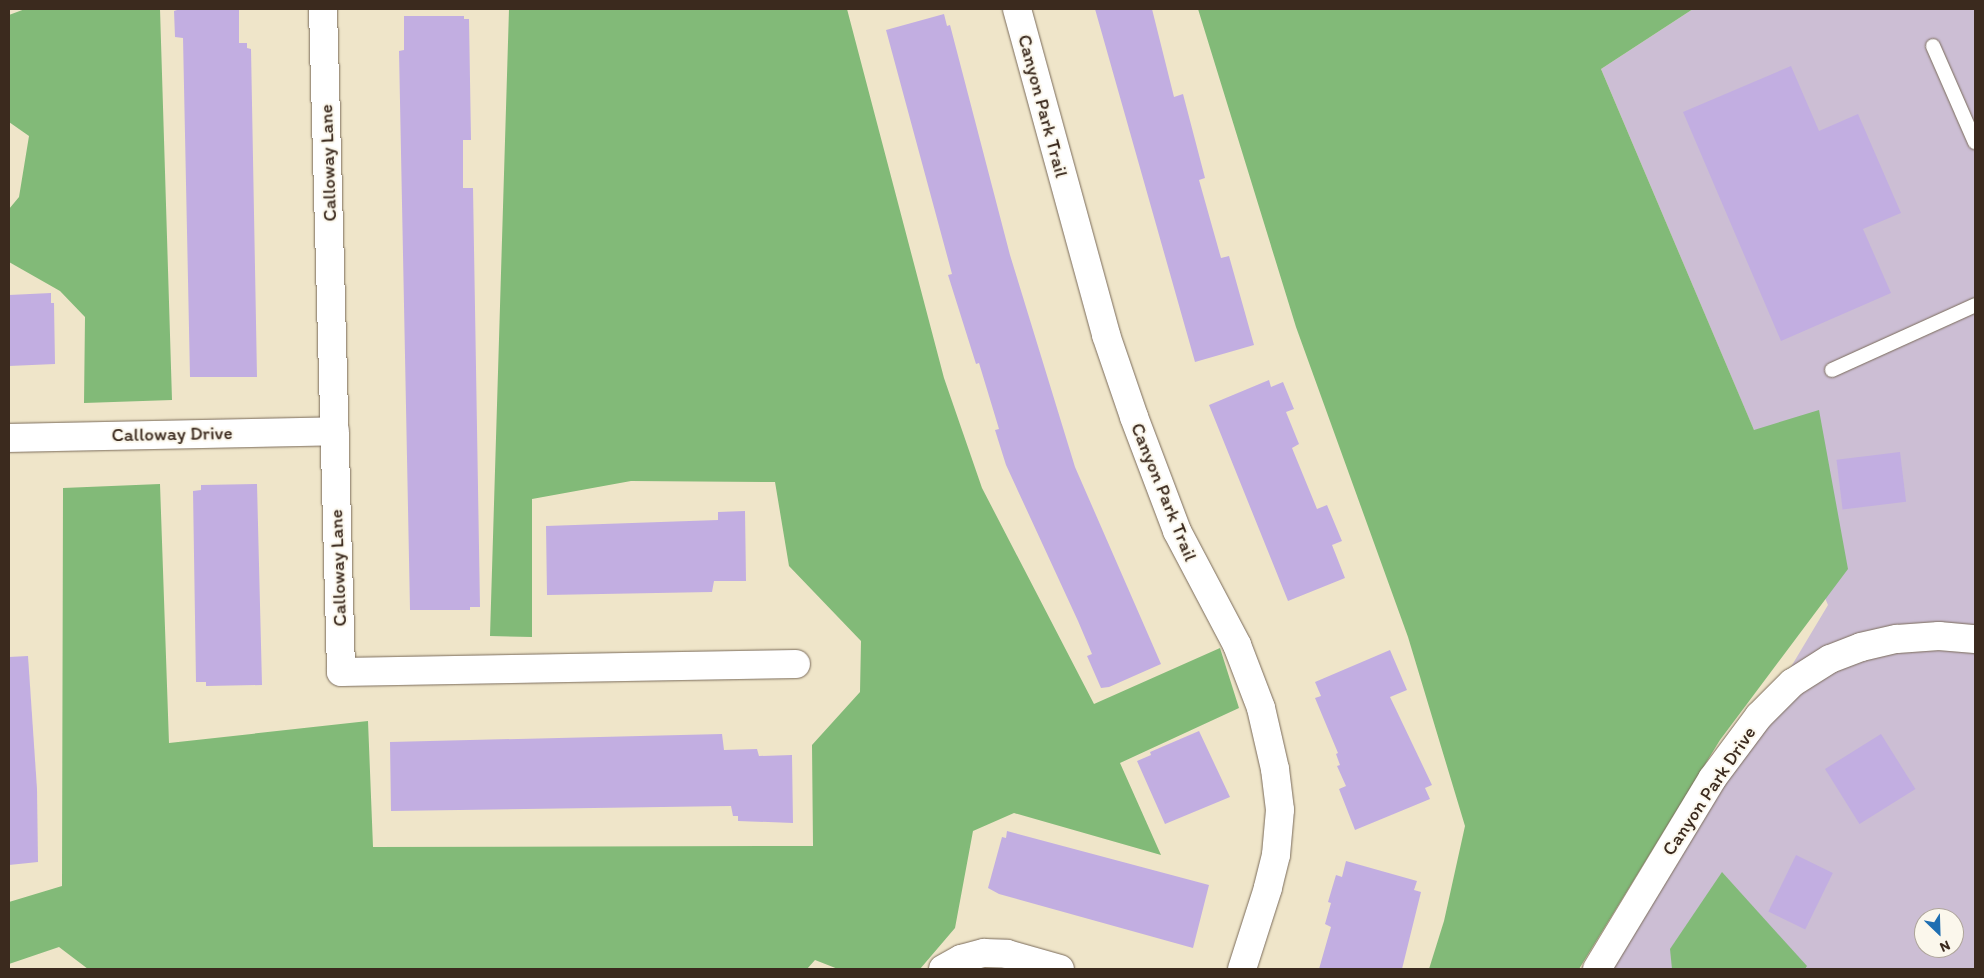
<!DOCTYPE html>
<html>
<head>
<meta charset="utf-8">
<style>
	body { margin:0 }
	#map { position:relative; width:1984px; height:978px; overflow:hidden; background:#efe5c9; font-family:Itim,sans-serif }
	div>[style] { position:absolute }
	.industrial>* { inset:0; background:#ccbed4 }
	.forest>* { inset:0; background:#82ba78 }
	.building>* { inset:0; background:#c2aee1; transform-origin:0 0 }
	.roads { filter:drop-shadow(0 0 1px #7a6b5a) drop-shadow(0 0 1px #7a6b5a) }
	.service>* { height:14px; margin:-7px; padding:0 7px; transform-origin:7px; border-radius:7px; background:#fff }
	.minor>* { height:28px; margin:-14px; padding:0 14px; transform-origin:14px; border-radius:14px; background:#fff }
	span { translate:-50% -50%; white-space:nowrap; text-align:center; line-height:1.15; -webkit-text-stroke:4px #fbf7ec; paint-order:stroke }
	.street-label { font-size:19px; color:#3b2a1e }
	.frame { position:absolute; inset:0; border:10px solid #3b2a1e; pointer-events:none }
	.north { position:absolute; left:1914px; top:908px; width:50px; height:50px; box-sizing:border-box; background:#fbf7ec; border:1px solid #aea59a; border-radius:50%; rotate:156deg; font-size:14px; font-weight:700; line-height:20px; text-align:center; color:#3b2a1e }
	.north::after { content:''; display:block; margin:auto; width:18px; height:22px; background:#1f6fb2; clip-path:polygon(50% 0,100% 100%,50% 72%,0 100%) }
</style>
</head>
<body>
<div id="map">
	<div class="industrial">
		<i style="clip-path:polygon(evenodd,1693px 9px,1975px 9px,1975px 969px,1610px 969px,1828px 605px,1601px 69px,1693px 9px,1924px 918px,1954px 918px,1954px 948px,1924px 948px,1924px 918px)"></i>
	</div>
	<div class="forest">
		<i style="clip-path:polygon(25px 9px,160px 9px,172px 400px,84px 403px,85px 317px,60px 291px,9px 262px,9px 209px,19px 197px,29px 136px,9px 122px,9px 15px)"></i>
		<i style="clip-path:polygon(509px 9px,847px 9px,944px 378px,982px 488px,1094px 704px,1220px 648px,1239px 708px,1120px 763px,1161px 855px,1014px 813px,973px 831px,955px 928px,920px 969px,838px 969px,815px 960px,807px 969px,88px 969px,59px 947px,9px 964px,9px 902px,62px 886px,63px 488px,160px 484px,169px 743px,368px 721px,373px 847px,813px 846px,812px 745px,860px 692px,861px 641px,789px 566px,775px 482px,631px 481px,532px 499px,532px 637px,490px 636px)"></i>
		<i style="clip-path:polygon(1198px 9px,1693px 9px,1601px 69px,1754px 430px,1819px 410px,1848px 569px,1720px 740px,1579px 969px,1429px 969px,1444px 921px,1465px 826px,1408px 637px,1296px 327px)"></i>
		<i style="clip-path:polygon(1722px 872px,1807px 966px,1805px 969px,1672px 969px,1670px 949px)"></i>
	</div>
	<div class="building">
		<i style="clip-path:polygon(180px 9px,239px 9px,239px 43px,247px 43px,247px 48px,251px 49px,257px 377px,190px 377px,183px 38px,175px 37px,174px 11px)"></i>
		<i style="clip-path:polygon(1095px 9px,1152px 9px,1174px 97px,1183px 94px,1205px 178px,1199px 180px,1221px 258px,1229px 256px,1254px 345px,1195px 362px)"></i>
		<i style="clip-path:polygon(944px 14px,947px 26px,950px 25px,1010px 255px,1075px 467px,1161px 664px,1109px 687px,1101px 688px,1087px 656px,1092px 654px,1078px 621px,1006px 465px,995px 430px,999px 429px,979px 363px,976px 364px,948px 275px,952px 274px,886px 30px)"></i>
		<i style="clip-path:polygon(404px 16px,464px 16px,464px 19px,469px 19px,471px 140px,463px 140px,463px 188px,473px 188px,480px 607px,470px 607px,470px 610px,410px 610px,399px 51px,404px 50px)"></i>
		<i style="clip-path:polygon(1791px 66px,1819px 131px,1858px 114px,1901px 213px,1863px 229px,1891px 293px,1781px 341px,1683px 112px)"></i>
		<i style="clip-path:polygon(51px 293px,51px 303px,54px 303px,55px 364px,9px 366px,9px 295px)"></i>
		<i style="clip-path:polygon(1269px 380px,1271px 387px,1283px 382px,1294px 409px,1286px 412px,1299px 444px,1292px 448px,1317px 509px,1327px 505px,1342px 541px,1332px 545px,1345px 578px,1288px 601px,1209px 405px)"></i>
		<i style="left:1900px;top:452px;width:50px;height:64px;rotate:83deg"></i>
		<i style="clip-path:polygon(257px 484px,262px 685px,206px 686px,206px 682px,196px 682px,193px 491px,201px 490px,201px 485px)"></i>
		<i style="clip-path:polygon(745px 511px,746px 581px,714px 581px,712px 592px,547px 595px,546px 526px,718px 520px,718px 512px)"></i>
		<i style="clip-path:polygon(1390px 650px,1407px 690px,1390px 697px,1432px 785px,1425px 788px,1430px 799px,1355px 830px,1339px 789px,1346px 786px,1337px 766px,1340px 765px,1336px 754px,1338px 753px,1315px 698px,1321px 696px,1315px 682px)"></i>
		<i style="clip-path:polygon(28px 656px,37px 789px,38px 862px,9px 865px,9px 657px)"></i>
		<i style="clip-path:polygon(1199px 731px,1230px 797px,1165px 824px,1137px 761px,1151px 755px,1150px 752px)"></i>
		<i style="clip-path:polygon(722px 734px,724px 750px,757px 749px,759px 756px,792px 755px,793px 823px,738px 821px,738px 816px,733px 816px,731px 806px,391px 811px,390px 742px)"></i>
		<i style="left:1881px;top:734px;width:65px;height:66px;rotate:58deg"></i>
		<i style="clip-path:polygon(1007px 831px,1209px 885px,1193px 948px,999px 894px,988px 888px,1002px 837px,1006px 838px)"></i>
		<i style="left:1796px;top:855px;width:41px;height:63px;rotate:26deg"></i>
		<i style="clip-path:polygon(1346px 861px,1417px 881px,1414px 890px,1421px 892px,1402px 969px,1319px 969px,1331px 927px,1325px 924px,1331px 903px,1328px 902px,1336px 875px,1342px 877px)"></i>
	</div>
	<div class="roads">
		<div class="service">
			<i style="left:1933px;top:46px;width:105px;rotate:66.4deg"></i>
			<i style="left:1832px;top:370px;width:157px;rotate:-24.4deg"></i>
		</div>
		<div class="minor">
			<i style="left:323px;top:9px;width:663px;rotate:88.44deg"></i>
			<i style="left:341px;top:672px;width:455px;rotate:-1deg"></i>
			<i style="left:1017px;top:9px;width:338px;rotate:74.7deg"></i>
			<i style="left:1106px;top:335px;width:87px;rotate:71.1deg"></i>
			<i style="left:1134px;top:417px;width:122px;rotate:69.3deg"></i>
			<i style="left:1177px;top:531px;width:129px;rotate:62.2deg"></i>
			<i style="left:1237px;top:645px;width:67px;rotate:69.1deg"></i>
			<i style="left:1261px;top:708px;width:63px;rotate:77.1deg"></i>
			<i style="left:1275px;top:769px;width:41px;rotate:83deg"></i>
			<i style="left:1280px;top:810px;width:45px;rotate:95.1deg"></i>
			<i style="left:1276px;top:855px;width:34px;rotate:104deg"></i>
			<i style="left:1268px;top:888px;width:85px;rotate:107.8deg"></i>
			<i style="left:9px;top:438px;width:326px;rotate:-1.2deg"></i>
			<i style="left:943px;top:969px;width:21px;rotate:-29deg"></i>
			<i style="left:961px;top:959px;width:24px;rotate:-15deg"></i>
			<i style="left:984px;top:953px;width:23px;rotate:2deg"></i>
			<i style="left:1007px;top:954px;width:55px;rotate:15.8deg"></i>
			<i style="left:1597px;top:969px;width:222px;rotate:-58.8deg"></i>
			<i style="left:1712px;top:779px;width:79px;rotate:-53.3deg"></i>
			<i style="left:1759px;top:716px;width:47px;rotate:-45deg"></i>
			<i style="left:1792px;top:683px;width:45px;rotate:-32.3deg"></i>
			<i style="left:1830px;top:659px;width:33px;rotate:-21deg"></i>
			<i style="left:1861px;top:647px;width:37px;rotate:-13deg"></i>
			<i style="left:1897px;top:639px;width:42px;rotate:-4.1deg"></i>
			<i style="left:1939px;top:636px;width:36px;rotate:5deg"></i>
		</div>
	</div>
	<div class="street-label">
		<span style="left:1043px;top:106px;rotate:75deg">Canyon Park Trail</span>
		<span style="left:328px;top:163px;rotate:-92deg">Calloway Lane</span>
		<span style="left:172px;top:434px;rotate:-1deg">Calloway Drive</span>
		<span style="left:1164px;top:492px;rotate:68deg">Canyon Park Trail</span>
		<span style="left:338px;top:568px;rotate:-92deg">Calloway Lane</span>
		<span style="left:1709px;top:791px;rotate:-56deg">Canyon Park Drive</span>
	</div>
	<div class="frame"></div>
	<div class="north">N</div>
</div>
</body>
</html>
